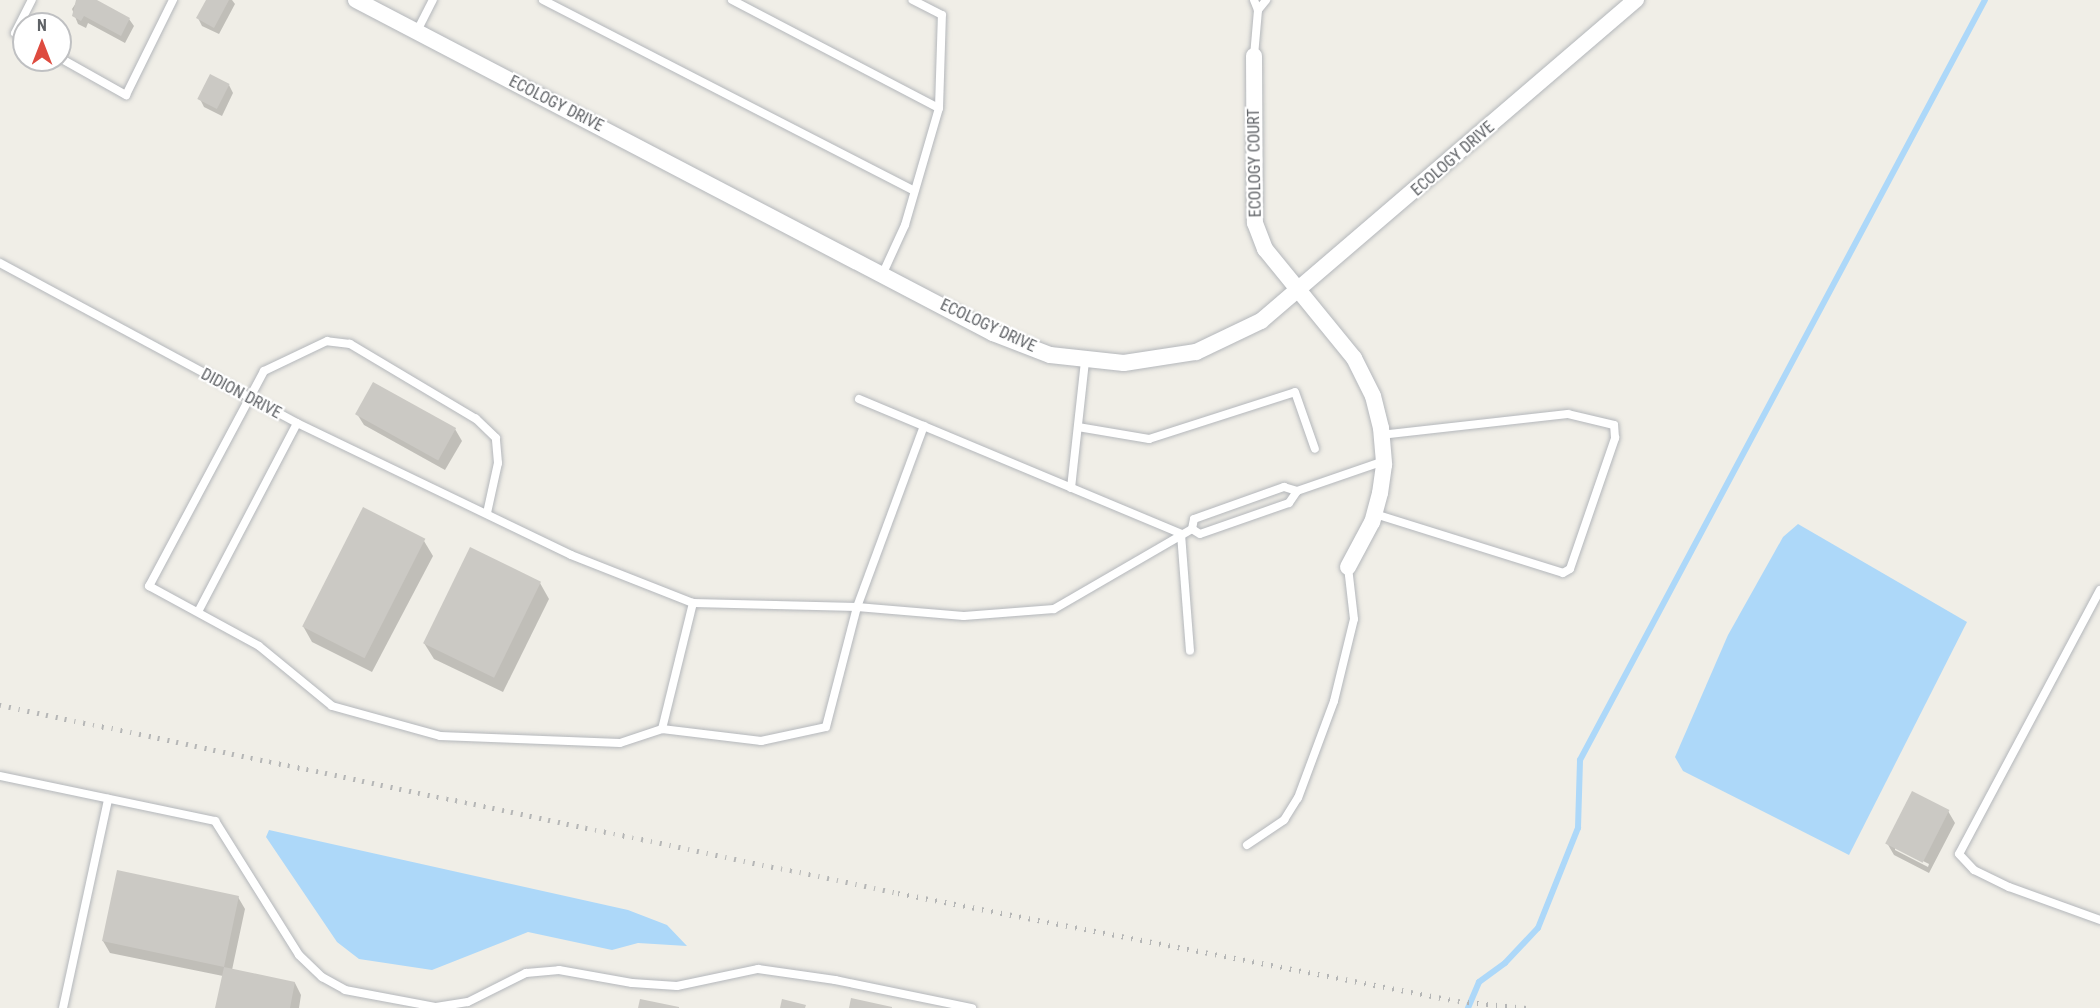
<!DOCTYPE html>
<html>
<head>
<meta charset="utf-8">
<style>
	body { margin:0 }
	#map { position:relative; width:2100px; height:1008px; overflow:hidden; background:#f0eee7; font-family:"Roboto Condensed",sans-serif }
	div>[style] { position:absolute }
	.water>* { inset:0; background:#add8f9 }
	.shadow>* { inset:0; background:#0003 }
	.stream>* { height:6px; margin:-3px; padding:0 3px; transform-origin:3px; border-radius:3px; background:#add8f9 }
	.building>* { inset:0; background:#cbc9c4; transform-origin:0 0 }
	.roads { filter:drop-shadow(0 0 2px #b4b7bb) drop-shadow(0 0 2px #b4b7bb) }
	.lane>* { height:8px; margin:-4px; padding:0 4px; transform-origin:4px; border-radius:4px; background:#fff }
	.street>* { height:16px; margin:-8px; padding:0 8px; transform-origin:8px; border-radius:8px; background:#fff }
	.rail>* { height:4.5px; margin-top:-2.25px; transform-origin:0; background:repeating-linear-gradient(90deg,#b5b6b6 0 1.5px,transparent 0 9.5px) }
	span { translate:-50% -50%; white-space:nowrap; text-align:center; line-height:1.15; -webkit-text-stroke:4.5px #fff; paint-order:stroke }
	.street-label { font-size:16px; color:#5f6266 }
	.north { position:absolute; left:12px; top:12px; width:60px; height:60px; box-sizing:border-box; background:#fff; border:2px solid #bfc0c2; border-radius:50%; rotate:0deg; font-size:16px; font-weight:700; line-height:24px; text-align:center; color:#5f6266 }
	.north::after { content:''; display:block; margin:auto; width:21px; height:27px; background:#de4b3f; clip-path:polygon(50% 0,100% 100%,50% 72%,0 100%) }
</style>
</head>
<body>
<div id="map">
	<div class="water">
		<i style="clip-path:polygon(1798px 524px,1967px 622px,1849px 855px,1683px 771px,1675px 757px,1728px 635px,1783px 537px)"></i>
		<i style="clip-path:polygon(269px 830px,628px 910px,667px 925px,687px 946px,638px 943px,612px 950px,528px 932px,432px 970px,359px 959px,337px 942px,266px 837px)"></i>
	</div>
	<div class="shadow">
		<i style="clip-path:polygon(78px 0,94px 0,129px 19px,134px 26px,125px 43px,88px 23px,86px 28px,78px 24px,72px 9px)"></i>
		<i style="clip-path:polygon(207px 0,232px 0,235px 4px,219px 34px,202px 26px,198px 18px)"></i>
		<i style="clip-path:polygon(229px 85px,233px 93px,222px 116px,204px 107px,200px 99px)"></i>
		<i style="clip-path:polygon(357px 414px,455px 429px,462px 441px,445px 470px,364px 425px)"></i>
		<i style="clip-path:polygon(424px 541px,433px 556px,372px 672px,312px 642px,303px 626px)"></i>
		<i style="clip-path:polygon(540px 583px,549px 599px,503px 692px,434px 659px,424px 643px)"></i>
		<i style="clip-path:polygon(evenodd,1948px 811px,1955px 823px,1929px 873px,1894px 855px,1887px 843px,1948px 811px,1895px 847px,1929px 864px,1928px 867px,1895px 850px,1895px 847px)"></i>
		<i style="clip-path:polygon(238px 897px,245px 909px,232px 970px,295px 983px,301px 995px,299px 1008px,216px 1008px,223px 976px,110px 953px,103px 941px)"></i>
	</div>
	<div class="stream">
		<i style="left:1468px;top:1008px;width:28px;rotate:-67deg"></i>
		<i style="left:1479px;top:982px;width:32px;rotate:-36deg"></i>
		<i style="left:1505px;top:963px;width:48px;rotate:-46.7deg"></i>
		<i style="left:1538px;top:928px;width:108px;rotate:-68.2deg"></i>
		<i style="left:1578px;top:828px;width:68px;rotate:-88.3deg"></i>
		<i style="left:1580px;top:760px;width:861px;rotate:-61.95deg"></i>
	</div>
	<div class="building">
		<i style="clip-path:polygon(76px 0,97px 0,130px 18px,121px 36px,84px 16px,81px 21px,72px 16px)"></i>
		<i style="clip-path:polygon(206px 0,229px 0,214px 28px,196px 18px)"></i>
		<i style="left:210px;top:74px;width:22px;height:28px;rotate:27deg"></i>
		<i style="left:373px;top:382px;width:95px;height:37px;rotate:29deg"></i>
		<i style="left:363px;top:507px;width:70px;height:134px;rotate:27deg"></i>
		<i style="left:470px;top:547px;width:79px;height:107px;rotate:26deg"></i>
		<i style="left:1912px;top:791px;width:42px;height:59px;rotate:27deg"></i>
		<i style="clip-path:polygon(117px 870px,239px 896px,224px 967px,295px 982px,290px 1008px,215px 1008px,224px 967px,102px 941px)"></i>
		<i style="clip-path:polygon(851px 998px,892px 1007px,892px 1008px,849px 1008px)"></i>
		<i style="clip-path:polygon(640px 999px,679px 1007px,679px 1008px,638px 1008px)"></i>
		<i style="clip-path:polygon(782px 999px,806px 1005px,805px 1008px,780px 1008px)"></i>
	</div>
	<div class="roads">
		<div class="lane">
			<i style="left:543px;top:0;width:417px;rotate:27.2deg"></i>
			<i style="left:732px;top:0;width:233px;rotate:27.6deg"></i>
			<i style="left:1258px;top:10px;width:13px;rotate:-51deg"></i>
			<i style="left:417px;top:31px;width:35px;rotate:-63deg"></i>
			<i style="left:24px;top:38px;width:10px;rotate:-151deg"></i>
			<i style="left:15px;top:33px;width:37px;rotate:-63deg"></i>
			<i style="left:1254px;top:56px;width:46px;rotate:-85deg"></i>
			<i style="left:1258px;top:10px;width:11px;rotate:-112deg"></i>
			<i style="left:60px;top:58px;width:76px;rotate:29.3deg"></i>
			<i style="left:126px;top:95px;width:106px;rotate:-63.7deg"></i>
			<i style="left:0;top:263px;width:337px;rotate:28.3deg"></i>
			<i style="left:297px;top:423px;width:304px;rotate:25.7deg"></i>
			<i style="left:571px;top:555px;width:131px;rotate:21.5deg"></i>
			<i style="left:693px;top:603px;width:164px;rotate:1.4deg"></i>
			<i style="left:857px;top:607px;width:107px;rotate:4.8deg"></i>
			<i style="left:964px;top:616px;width:90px;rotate:-4.4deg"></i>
			<i style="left:1054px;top:609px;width:160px;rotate:-30.1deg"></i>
			<i style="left:883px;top:273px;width:53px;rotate:-65.4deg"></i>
			<i style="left:905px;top:225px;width:122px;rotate:-73.8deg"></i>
			<i style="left:939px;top:108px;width:93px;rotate:-88.2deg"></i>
			<i style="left:942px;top:15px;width:33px;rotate:-153deg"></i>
			<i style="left:859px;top:399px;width:349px;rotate:22.7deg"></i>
			<i style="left:1078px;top:427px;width:72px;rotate:9.6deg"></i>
			<i style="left:1149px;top:439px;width:153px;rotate:-17.8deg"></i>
			<i style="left:1295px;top:392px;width:60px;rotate:70.7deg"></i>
			<i style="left:1071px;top:488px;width:128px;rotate:-83.7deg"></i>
			<i style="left:487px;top:513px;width:51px;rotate:-77.6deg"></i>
			<i style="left:498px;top:463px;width:25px;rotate:-95deg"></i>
			<i style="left:496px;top:438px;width:28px;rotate:-136deg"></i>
			<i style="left:476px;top:419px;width:147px;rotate:-149.2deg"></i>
			<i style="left:350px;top:344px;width:23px;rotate:-173deg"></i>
			<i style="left:327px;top:341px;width:70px;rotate:154.5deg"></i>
			<i style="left:264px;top:371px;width:244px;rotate:118.1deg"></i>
			<i style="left:149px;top:586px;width:125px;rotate:28.6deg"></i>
			<i style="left:259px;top:646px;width:94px;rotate:39.4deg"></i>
			<i style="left:332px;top:706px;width:112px;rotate:15.5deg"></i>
			<i style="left:440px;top:736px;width:180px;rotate:2.2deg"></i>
			<i style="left:620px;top:743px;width:44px;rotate:-18.4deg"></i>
			<i style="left:662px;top:729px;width:100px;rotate:6.9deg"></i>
			<i style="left:761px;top:741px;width:66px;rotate:-12.2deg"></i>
			<i style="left:826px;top:727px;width:124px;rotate:-75.5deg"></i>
			<i style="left:857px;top:607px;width:193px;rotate:-69.7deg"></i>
			<i style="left:1375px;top:514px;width:197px;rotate:17.4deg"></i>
			<i style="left:1563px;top:573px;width:8px;rotate:-30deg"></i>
			<i style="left:1570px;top:569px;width:139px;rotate:-71deg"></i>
			<i style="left:1615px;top:438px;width:13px;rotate:-94deg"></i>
			<i style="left:1614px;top:425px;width:47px;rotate:-166.6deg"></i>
			<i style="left:1568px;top:414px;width:187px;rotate:173.6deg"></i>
			<i style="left:1192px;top:529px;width:10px;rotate:-79deg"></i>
			<i style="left:1194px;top:519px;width:96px;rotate:-19.6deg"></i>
			<i style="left:1284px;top:487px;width:14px;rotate:17deg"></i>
			<i style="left:1297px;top:491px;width:92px;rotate:-19deg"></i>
			<i style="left:1192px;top:529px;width:9px;rotate:32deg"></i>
			<i style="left:1200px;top:534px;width:94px;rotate:-19.2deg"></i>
			<i style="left:1289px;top:503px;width:14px;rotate:-56deg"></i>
			<i style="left:1181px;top:534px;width:117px;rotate:85.6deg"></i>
			<i style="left:2100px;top:590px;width:299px;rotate:118.1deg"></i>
			<i style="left:1959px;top:854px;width:22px;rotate:47deg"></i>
			<i style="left:1974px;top:870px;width:39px;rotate:26deg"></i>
			<i style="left:2009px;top:887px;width:97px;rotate:19.9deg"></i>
			<i style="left:199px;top:610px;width:211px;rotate:-62.3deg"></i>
			<i style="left:662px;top:729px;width:130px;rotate:-76.2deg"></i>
			<i style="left:0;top:776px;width:220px;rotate:11.8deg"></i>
			<i style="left:215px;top:821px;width:158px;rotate:57.9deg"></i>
			<i style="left:299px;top:955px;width:32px;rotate:44deg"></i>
			<i style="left:322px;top:977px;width:26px;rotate:29deg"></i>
			<i style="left:345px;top:990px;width:93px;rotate:10.6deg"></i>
			<i style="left:436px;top:1007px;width:32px;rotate:-9deg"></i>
			<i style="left:468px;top:1002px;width:65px;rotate:-26.6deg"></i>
			<i style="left:526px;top:973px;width:33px;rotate:-5deg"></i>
			<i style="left:559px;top:970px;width:74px;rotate:10.1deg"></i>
			<i style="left:632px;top:983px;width:45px;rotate:3.8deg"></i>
			<i style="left:677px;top:986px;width:83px;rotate:-11.9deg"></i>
			<i style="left:758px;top:969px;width:78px;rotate:8.1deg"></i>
			<i style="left:835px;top:980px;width:140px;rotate:11.6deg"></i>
			<i style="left:1247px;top:845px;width:45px;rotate:-34deg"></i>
			<i style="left:1284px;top:820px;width:26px;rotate:-58deg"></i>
			<i style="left:1298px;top:798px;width:103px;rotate:-69.6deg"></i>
			<i style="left:1334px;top:701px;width:84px;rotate:-76.3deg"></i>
			<i style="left:1354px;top:619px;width:52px;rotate:-96.6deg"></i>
			<i style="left:63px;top:1008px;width:214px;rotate:-77.8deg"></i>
		</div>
		<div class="street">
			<i style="left:356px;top:0;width:719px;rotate:27.6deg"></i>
			<i style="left:993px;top:333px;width:61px;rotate:21.1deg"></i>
			<i style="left:1050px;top:355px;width:74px;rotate:6.2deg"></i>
			<i style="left:1124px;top:363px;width:73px;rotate:-8.7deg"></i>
			<i style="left:1196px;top:352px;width:72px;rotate:-25.5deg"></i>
			<i style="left:1261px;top:321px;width:494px;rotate:-40.6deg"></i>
			<i style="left:1254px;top:56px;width:167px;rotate:89.7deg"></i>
			<i style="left:1255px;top:223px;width:28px;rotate:69deg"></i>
			<i style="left:1265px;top:249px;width:141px;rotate:50.8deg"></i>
			<i style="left:1354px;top:358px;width:42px;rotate:63.4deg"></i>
			<i style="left:1373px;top:396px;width:33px;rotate:76deg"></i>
			<i style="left:1381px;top:428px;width:37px;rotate:85deg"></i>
			<i style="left:1384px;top:465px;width:28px;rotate:98deg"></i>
			<i style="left:1380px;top:493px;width:30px;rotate:105deg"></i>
			<i style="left:1372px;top:522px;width:51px;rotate:118.1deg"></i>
		</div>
	</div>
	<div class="rail">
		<i style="left:0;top:705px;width:917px;rotate:11.82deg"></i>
		<i style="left:898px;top:893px;width:570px;rotate:10.92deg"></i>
		<i style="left:1458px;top:1001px;width:69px;rotate:5.8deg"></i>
	</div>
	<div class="street-label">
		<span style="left:556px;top:104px;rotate:27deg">ECOLOGY DRIVE</span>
		<span style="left:1453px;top:159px;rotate:-41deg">ECOLOGY DRIVE</span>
		<span style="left:1255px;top:163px;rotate:-91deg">ECOLOGY COURT</span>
		<span style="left:988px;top:326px;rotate:25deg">ECOLOGY DRIVE</span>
		<span style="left:241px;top:394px;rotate:28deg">DIDION DRIVE</span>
	</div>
	<div class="north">N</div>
</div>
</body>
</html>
